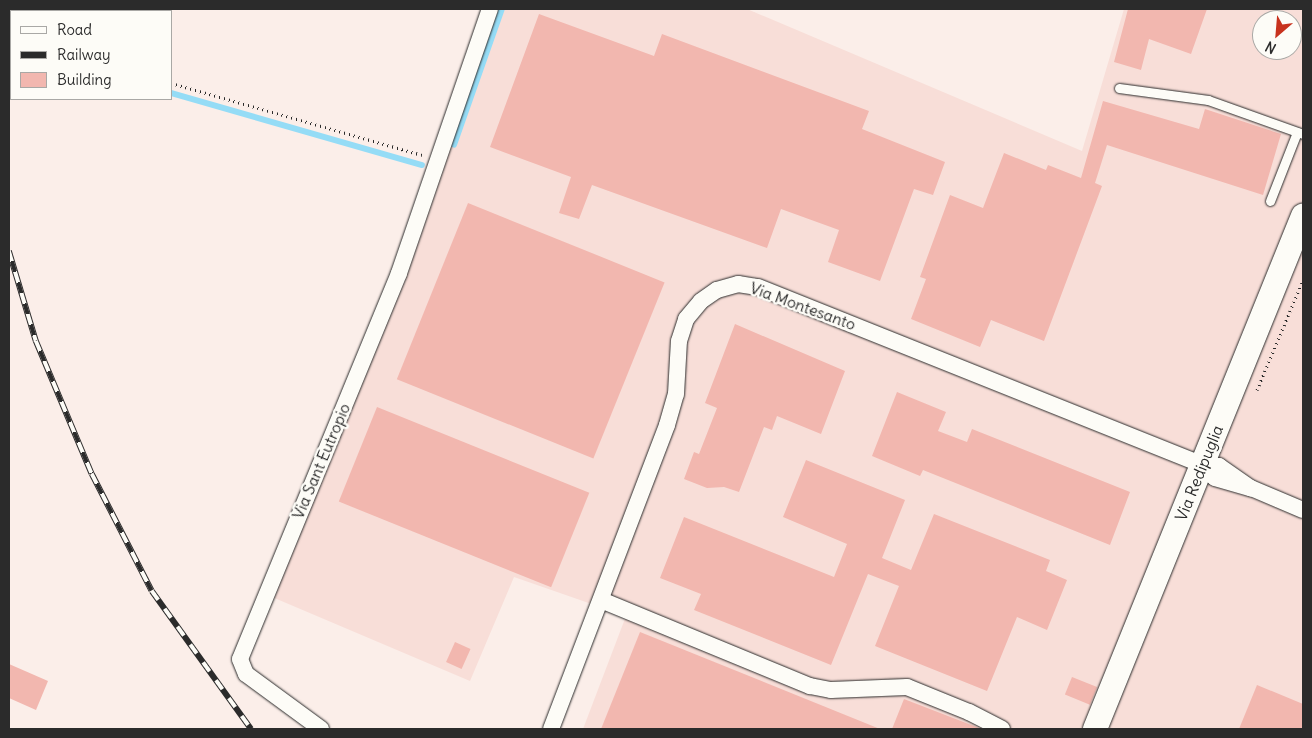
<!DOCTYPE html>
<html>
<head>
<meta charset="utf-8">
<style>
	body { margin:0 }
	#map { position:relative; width:1312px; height:738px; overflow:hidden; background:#fbeee9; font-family:Delius,sans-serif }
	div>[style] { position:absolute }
	.built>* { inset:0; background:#f8ded8 }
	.stream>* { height:5.5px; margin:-2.75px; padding:0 2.75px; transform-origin:2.75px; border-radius:2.75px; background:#95dcf6 }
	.building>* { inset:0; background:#f2b7af; transform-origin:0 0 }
	.path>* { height:3px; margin-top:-1.5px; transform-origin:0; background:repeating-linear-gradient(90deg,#2b2b2b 0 1px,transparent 0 5px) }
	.roads { filter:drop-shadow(0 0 1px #2b2b2b) drop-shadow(0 0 1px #2b2b2b) }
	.lane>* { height:9px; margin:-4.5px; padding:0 4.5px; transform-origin:4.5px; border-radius:4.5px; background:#fdfcf7 }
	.street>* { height:16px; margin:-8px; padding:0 8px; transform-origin:8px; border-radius:8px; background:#fdfcf7 }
	.secondary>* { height:24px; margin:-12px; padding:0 12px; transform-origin:12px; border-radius:12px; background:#fdfcf7 }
	.rail>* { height:5.5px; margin-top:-2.75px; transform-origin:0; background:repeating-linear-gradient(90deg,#fdfcf7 0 11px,#2b2b2b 0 22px); box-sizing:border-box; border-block:1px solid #2b2b2b }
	span { translate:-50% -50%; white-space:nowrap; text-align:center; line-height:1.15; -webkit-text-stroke:5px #fdfcf7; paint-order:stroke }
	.street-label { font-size:16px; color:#2b2b2b }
	.frame { position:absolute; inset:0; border:10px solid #2b2b2b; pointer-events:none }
	.legend { position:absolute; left:10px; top:10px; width:162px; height:90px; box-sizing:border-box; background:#fdfcf7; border:1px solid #a9a8a5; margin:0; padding:6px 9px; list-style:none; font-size:15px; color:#2b2b2b }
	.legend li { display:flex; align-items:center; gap:10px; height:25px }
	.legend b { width:25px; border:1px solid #a9a8a5 }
	.north { position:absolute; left:1252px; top:10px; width:50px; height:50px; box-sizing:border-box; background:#fdfcf7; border:1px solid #a9a8a5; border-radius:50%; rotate:207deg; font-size:14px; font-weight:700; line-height:20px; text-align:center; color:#2b2b2b }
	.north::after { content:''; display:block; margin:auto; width:18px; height:22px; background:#c8321e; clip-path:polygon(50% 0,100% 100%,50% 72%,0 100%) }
</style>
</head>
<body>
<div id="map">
	<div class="built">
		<i style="clip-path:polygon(evenodd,501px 9px,747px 9px,1082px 151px,1124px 9px,1303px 9px,1303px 729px,583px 729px,626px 616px,514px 577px,470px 681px,272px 597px,501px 9px,1262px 20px,1292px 20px,1292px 50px,1262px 50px,1262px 20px)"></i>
	</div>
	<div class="stream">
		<i style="left:9px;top:47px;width:2px;rotate:27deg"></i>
		<i style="left:171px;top:93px;width:261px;rotate:16deg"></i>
		<i style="left:454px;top:145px;width:144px;rotate:-70.6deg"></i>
	</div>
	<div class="building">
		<i style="clip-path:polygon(1128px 9px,1207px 9px,1191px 54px,1149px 39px,1141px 70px,1114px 62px)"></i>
		<i style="clip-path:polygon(539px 14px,654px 56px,662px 34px,869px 111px,862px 129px,945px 162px,933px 195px,914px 189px,880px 281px,828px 262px,839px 230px,781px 209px,767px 248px,592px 185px,579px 219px,559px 213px,571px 177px,490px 147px)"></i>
		<i style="clip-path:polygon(1103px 101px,1199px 129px,1205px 109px,1281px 134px,1263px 195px,1107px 145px,1095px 183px,1102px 186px,1044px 341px,991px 320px,980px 347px,911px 319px,926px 279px,920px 277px,950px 195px,983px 208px,1004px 153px,1046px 170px,1048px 165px,1081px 178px)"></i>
		<i style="left:468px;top:203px;width:212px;height:190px;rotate:22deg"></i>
		<i style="clip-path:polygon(735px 324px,845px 371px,821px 434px,777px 416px,772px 430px,764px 427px,739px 492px,724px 487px,707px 488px,684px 479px,694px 452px,699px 454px,717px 408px,705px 403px)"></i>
		<i style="clip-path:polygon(897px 392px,946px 412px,938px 431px,967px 442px,972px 429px,1130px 492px,1110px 545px,923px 470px,920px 476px,872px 456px)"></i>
		<i style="left:377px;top:407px;width:229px;height:102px;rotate:22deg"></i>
		<i style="clip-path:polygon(806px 460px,905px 500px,882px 558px,911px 570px,934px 514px,1050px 560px,1046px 571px,1067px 580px,1047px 630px,1017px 617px,987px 691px,875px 646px,899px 586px,868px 574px,831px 665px,694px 610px,701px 594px,660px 578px,684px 517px,834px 577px,847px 544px,783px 517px)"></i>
		<i style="clip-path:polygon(640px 632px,880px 729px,601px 729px)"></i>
		<i style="left:455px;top:642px;width:17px;height:22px;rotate:24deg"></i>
		<i style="clip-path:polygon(9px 664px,48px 681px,36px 710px,9px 698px)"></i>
		<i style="left:1072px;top:677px;width:27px;height:19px;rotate:22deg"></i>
		<i style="clip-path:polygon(1257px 685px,1303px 704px,1303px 729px,1239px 729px)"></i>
		<i style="clip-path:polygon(904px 699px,979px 728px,979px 729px,892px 729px)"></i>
	</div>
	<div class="path">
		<i style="left:9px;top:38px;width:2px;rotate:27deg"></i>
		<i style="left:171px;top:83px;width:261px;rotate:16deg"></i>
		<i style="left:1257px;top:390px;width:119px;rotate:-67.3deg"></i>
	</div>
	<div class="roads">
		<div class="lane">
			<i style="left:1119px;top:88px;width:90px;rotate:7.7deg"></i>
			<i style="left:1208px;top:100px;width:101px;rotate:19.7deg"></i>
			<i style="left:1270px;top:201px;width:74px;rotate:-68.6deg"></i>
		</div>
		<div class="street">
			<i style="left:1202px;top:465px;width:18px;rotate:45deg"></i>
			<i style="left:1215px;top:478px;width:37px;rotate:16deg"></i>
			<i style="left:1251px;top:488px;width:56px;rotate:22.9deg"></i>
			<i style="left:601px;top:600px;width:226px;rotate:22.4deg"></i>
			<i style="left:810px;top:686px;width:21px;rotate:11deg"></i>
			<i style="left:831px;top:690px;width:76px;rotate:-2.3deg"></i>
			<i style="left:907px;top:687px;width:67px;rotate:22deg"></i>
			<i style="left:969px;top:712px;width:37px;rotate:27deg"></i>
			<i style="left:321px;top:729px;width:93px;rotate:-143.7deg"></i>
			<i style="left:246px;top:674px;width:16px;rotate:-112deg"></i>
			<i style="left:240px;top:659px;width:417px;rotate:-67.6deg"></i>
			<i style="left:399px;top:273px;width:279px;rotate:-71deg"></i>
			<i style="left:551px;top:729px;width:325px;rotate:-69.1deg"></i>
			<i style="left:667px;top:425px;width:32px;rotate:-74deg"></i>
			<i style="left:676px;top:394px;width:53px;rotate:-86.8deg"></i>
			<i style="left:679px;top:341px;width:23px;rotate:-72deg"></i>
			<i style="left:686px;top:319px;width:23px;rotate:-50deg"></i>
			<i style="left:701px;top:301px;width:19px;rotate:-35deg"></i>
			<i style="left:717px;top:290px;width:22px;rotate:-16deg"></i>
			<i style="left:738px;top:284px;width:20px;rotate:9deg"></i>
			<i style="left:758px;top:287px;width:478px;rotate:21.8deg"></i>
			<i style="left:1202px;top:465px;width:17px;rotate:3deg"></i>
			<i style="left:1219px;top:466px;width:39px;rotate:35deg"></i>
		</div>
		<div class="secondary">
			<i style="left:1095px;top:729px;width:554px;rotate:-67.93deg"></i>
		</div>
	</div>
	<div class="rail">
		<i style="left:9px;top:251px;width:94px;rotate:73.3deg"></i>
		<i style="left:36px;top:341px;width:144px;rotate:67.2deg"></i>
		<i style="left:92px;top:474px;width:131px;rotate:62.9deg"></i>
		<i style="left:152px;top:591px;width:170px;rotate:54.3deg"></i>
	</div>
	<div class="street-label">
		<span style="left:803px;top:306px;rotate:20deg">Via Montesanto</span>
		<span style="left:321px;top:461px;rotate:-67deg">Via Sant Eutropio</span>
		<span style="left:1199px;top:473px;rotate:-68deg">Via Redipuglia</span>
	</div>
	<div class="frame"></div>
	<ul class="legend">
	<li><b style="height:6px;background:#fdfcf7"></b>Road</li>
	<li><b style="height:6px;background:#2b2b2b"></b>Railway</li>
	<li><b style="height:14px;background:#f2b7af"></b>Building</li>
	</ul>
	<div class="north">N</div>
</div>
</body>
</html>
